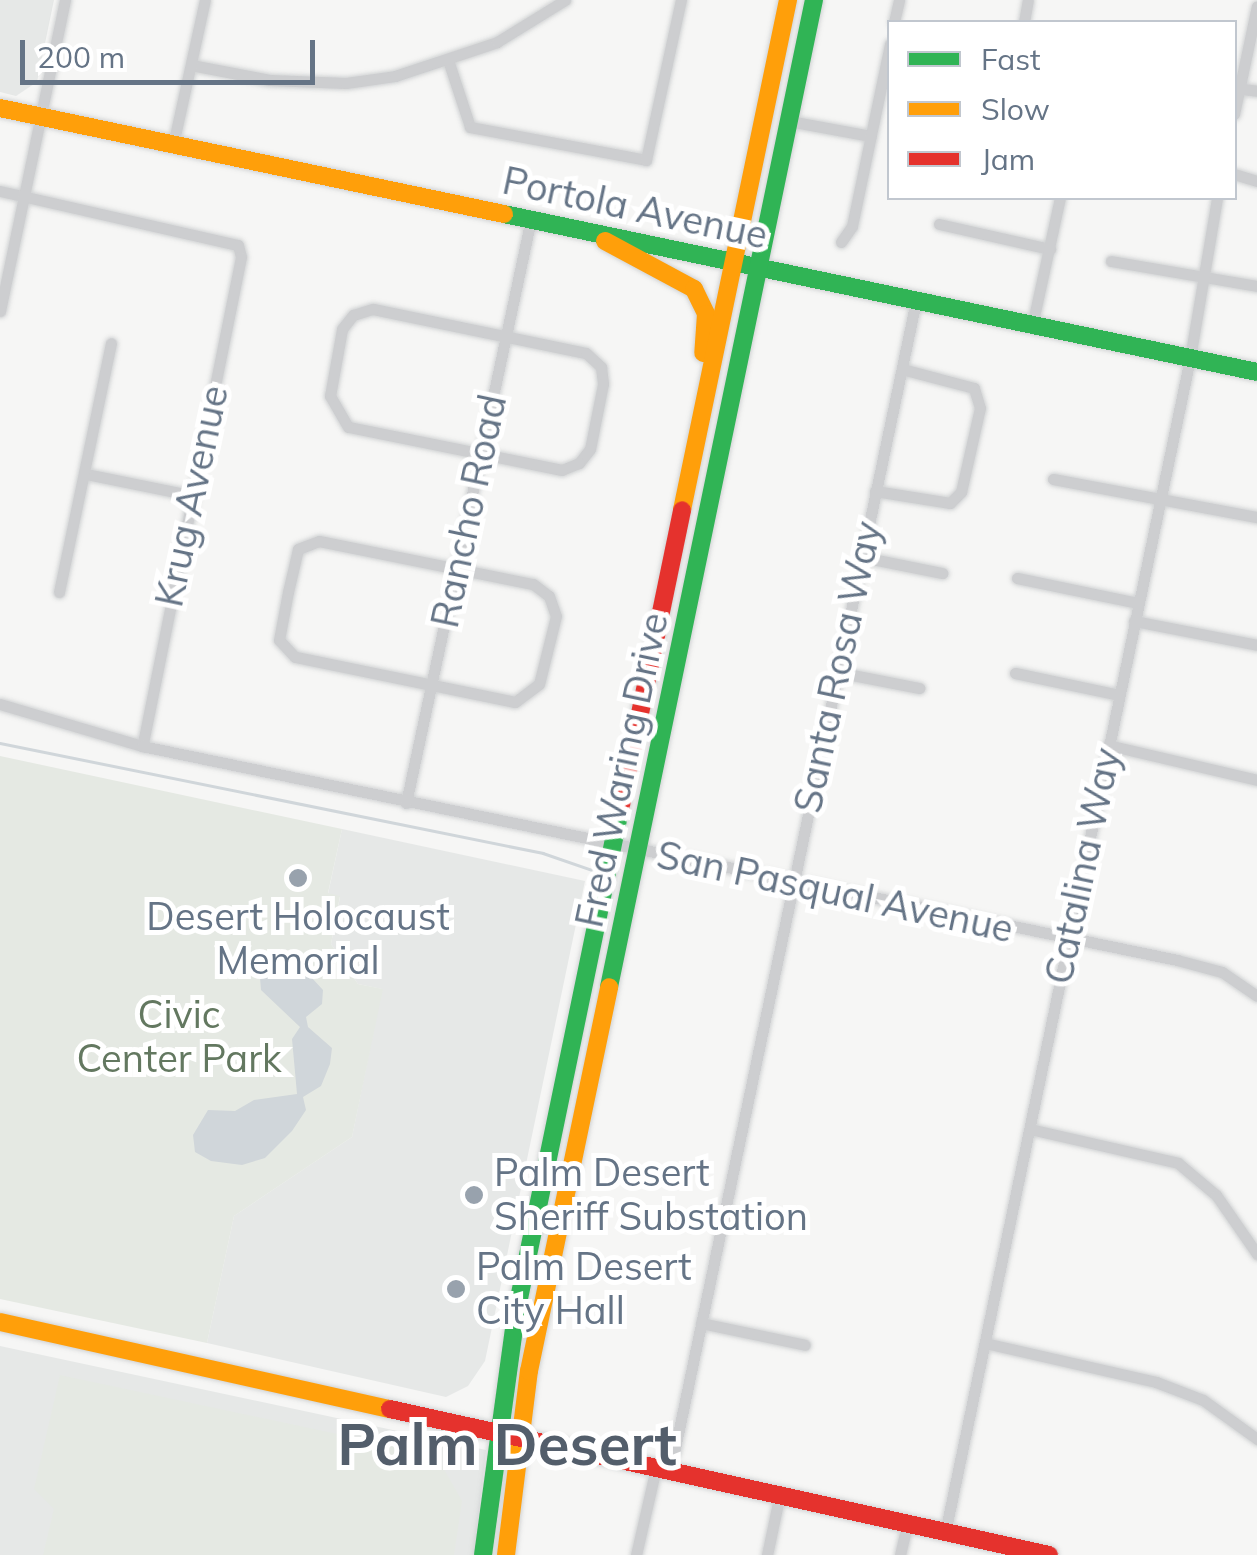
<!DOCTYPE html>
<html>
<head>
<meta charset="utf-8">
<style>
	body { margin:0 }
	#map { position:relative; width:1257px; height:1555px; overflow:hidden; background:#f6f6f5; font-family:Mulish,sans-serif }
	div>[style] { position:absolute }
	.built>* { inset:0; background:#e6e8e7 }
	.green>* { inset:0; background:#e5e9e3 }
	.water>* { inset:0; background:#d0d6da }
	.stream>* { height:2.5px; margin:-1.25px; padding:0 1.25px; transform-origin:1.25px; border-radius:1.25px; background:#d0d6da }
	.roads { filter:drop-shadow(0 0 2px #d1d3d4) drop-shadow(0 0 2px #d1d3d4) }
	.street>* { height:11px; margin:-5.5px; padding:0 5.5px; transform-origin:5.5px; border-radius:5.5px; background:#cdced0 }
	.fast>* { height:18px; margin:-9px; padding:0 9px; transform-origin:9px; border-radius:9px; background:#30b455 }
	.slow>* { height:18px; margin:-9px; padding:0 9px; transform-origin:9px; border-radius:9px; background:#ff9f0a }
	.jam>* { height:18px; margin:-9px; padding:0 9px; transform-origin:9px; border-radius:9px; background:#e5322d }
	.dots>* { width:28px; height:28px; translate:-50% -50%; box-sizing:border-box; border:5px solid #fff; border-radius:50% }
	span { translate:-50% -50%; white-space:nowrap; text-align:center; line-height:1.15; -webkit-text-stroke:10px #fff; paint-order:stroke }
	.street-label { font-size:38px; color:#657486 }
	.poi-label { font-size:38px; color:#657486 }
	.left { translate:0 -50%; text-align:left }
	.park-label { font-size:38px; color:#637860 }
	.town-label { font-size:58px; color:#535e6b; font-weight:700 }
	.legend { position:absolute; left:887px; top:20px; width:350px; height:180px; box-sizing:border-box; background:#fff; border:2px solid #c1c7cf; margin:0; padding:12px 18px; list-style:none; font-size:30px; color:#657486 }
	.legend li { display:flex; align-items:center; gap:20px; height:50px }
	.legend b { width:50px; border:2px solid #c1c7cf }
	.scale { position:absolute; left:20px; top:40px; width:295px; height:45px; box-sizing:border-box; border:5px solid #657486; border-top:0; padding-left:12px; font-size:30px; line-height:35px; white-space:nowrap; color:#657486; -webkit-text-stroke:8px #fff; paint-order:stroke }
</style>
</head>
<body>
<div id="map">
	<div class="built">
		<i style="clip-path:polygon(0 0,54px 0,37px 82px,16px 96px,0 92px)"></i>
		<i style="clip-path:polygon(342px 829px,585px 881px,485px 1361px,468px 1386px,446px 1397px,207px 1343px,234px 1216px,352px 1137px,382px 989px,358px 984px,331px 944px,340px 897px,328px 894px)"></i>
		<i style="clip-path:polygon(0 1346px,486px 1450px,474px 1555px,0 1555px)"></i>
	</div>
	<div class="green">
		<i style="clip-path:polygon(0 756px,342px 829px,328px 893px,340px 896px,331px 944px,358px 984px,383px 989px,352px 1137px,234px 1216px,207px 1343px,0 1299px)"></i>
		<i style="clip-path:polygon(60px 1375px,436px 1455px,462px 1501px,454px 1555px,43px 1555px,54px 1509px,34px 1489px)"></i>
	</div>
	<div class="water">
		<i style="clip-path:polygon(281px 960px,300px 965px,323px 990px,322px 1004px,306px 1017px,308px 1027px,332px 1048px,330px 1064px,321px 1086px,303px 1097px,306px 1110px,292px 1131px,265px 1158px,242px 1165px,211px 1161px,195px 1152px,193px 1135px,208px 1110px,235px 1111px,254px 1100px,297px 1094px,292px 1039px,300px 1027px,261px 990px,260px 978px)"></i>
	</div>
	<div class="stream">
		<i style="left:0;top:743px;width:554px;rotate:11.45deg"></i>
		<i style="left:543px;top:853px;width:55px;rotate:19.1deg"></i>
	</div>
	<div class="roads">
		<div class="street">
			<i style="left:894px;top:22px;width:23px;rotate:-77deg"></i>
			<i style="left:1024px;top:22px;width:22px;rotate:-80deg"></i>
			<i style="left:449px;top:63px;width:67px;rotate:71.8deg"></i>
			<i style="left:470px;top:127px;width:179px;rotate:10.6deg"></i>
			<i style="left:646px;top:160px;width:164px;rotate:-77.7deg"></i>
			<i style="left:191px;top:65px;width:80px;rotate:10.8deg"></i>
			<i style="left:270px;top:80px;width:76px;rotate:2.3deg"></i>
			<i style="left:346px;top:83px;width:49px;rotate:-8.1deg"></i>
			<i style="left:395px;top:76px;width:108px;rotate:-18.4deg"></i>
			<i style="left:497px;top:42px;width:80px;rotate:-31.7deg"></i>
			<i style="left:1234px;top:88px;width:23px;rotate:7deg"></i>
			<i style="left:1234px;top:114px;width:110px;rotate:-78deg"></i>
			<i style="left:789px;top:121px;width:83px;rotate:10.4deg"></i>
			<i style="left:173px;top:145px;width:148px;rotate:-77.6deg"></i>
			<i style="left:1234px;top:174px;width:24px;rotate:17deg"></i>
			<i style="left:0;top:191px;width:244px;rotate:12.8deg"></i>
			<i style="left:238px;top:245px;width:12px;rotate:76deg"></i>
			<i style="left:241px;top:257px;width:499px;rotate:101.4deg"></i>
			<i style="left:939px;top:224px;width:114px;rotate:12.7deg"></i>
			<i style="left:841px;top:242px;width:19px;rotate:-55deg"></i>
			<i style="left:852px;top:226px;width:186px;rotate:-78.2deg"></i>
			<i style="left:1111px;top:261px;width:148px;rotate:9.7deg"></i>
			<i style="left:373px;top:309px;width:217px;rotate:11.7deg"></i>
			<i style="left:586px;top:353px;width:21px;rotate:43deg"></i>
			<i style="left:601px;top:367px;width:17px;rotate:83deg"></i>
			<i style="left:603px;top:384px;width:66px;rotate:101.3deg"></i>
			<i style="left:590px;top:449px;width:18px;rotate:128deg"></i>
			<i style="left:579px;top:463px;width:18px;rotate:158deg"></i>
			<i style="left:562px;top:470px;width:218px;rotate:-168.6deg"></i>
			<i style="left:348px;top:427px;width:36px;rotate:-120deg"></i>
			<i style="left:330px;top:396px;width:68px;rotate:-79.8deg"></i>
			<i style="left:342px;top:329px;width:18px;rotate:-52deg"></i>
			<i style="left:353px;top:315px;width:21px;rotate:-17deg"></i>
			<i style="left:0;top:311px;width:318px;rotate:-78.2deg"></i>
			<i style="left:1032px;top:326px;width:131px;rotate:-77.7deg"></i>
			<i style="left:86px;top:474px;width:106px;rotate:11.4deg"></i>
			<i style="left:1053px;top:479px;width:208px;rotate:10.6deg"></i>
			<i style="left:875px;top:491px;width:76px;rotate:9.1deg"></i>
			<i style="left:950px;top:503px;width:16px;rotate:-45deg"></i>
			<i style="left:961px;top:492px;width:86px;rotate:-77.3deg"></i>
			<i style="left:980px;top:408px;width:21px;rotate:-107deg"></i>
			<i style="left:974px;top:388px;width:74px;rotate:-165.2deg"></i>
			<i style="left:319px;top:541px;width:218px;rotate:11.4deg"></i>
			<i style="left:533px;top:584px;width:20px;rotate:37deg"></i>
			<i style="left:549px;top:596px;width:21px;rotate:71deg"></i>
			<i style="left:556px;top:616px;width:70px;rotate:104deg"></i>
			<i style="left:539px;top:684px;width:30px;rotate:143deg"></i>
			<i style="left:515px;top:702px;width:225px;rotate:-168.4deg"></i>
			<i style="left:295px;top:657px;width:23px;rotate:-133deg"></i>
			<i style="left:279px;top:640px;width:49px;rotate:-79.4deg"></i>
			<i style="left:288px;top:592px;width:44px;rotate:-76.9deg"></i>
			<i style="left:298px;top:549px;width:22px;rotate:-21deg"></i>
			<i style="left:862px;top:557px;width:82px;rotate:11.3deg"></i>
			<i style="left:1017px;top:578px;width:124px;rotate:11.7deg"></i>
			<i style="left:59px;top:592px;width:254px;rotate:-78.2deg"></i>
			<i style="left:1134px;top:621px;width:125px;rotate:11deg"></i>
			<i style="left:837px;top:672px;width:84px;rotate:11deg"></i>
			<i style="left:1015px;top:673px;width:106px;rotate:11.9deg"></i>
			<i style="left:0;top:704px;width:148px;rotate:16.5deg"></i>
			<i style="left:142px;top:746px;width:1057px;rotate:11.68deg"></i>
			<i style="left:1177px;top:960px;width:47px;rotate:14.9deg"></i>
			<i style="left:1222px;top:972px;width:42px;rotate:34.4deg"></i>
			<i style="left:1108px;top:745px;width:153px;rotate:13.2deg"></i>
			<i style="left:406px;top:803px;width:597px;rotate:-77.92deg"></i>
			<i style="left:1030px;top:1129px;width:152px;rotate:12.9deg"></i>
			<i style="left:1178px;top:1163px;width:50px;rotate:40.1deg"></i>
			<i style="left:1216px;top:1195px;width:72px;rotate:55.2deg"></i>
			<i style="left:701px;top:1323px;width:106px;rotate:11.9deg"></i>
			<i style="left:985px;top:1343px;width:175px;rotate:12.8deg"></i>
			<i style="left:1156px;top:1382px;width:50px;rotate:21deg"></i>
			<i style="left:1203px;top:1400px;width:67px;rotate:35.8deg"></i>
			<i style="left:945px;top:1533px;width:1200px;rotate:-78.22deg"></i>
			<i style="left:1190px;top:358px;width:162px;rotate:-80.4deg"></i>
			<i style="left:636px;top:1555px;width:85px;rotate:-77.1deg"></i>
			<i style="left:655px;top:1472px;width:27px;rotate:-45deg"></i>
			<i style="left:674px;top:1453px;width:1177px;rotate:-78.14deg"></i>
			<i style="left:767px;top:1555px;width:58px;rotate:-78.1deg"></i>
			<i style="left:900px;top:1555px;width:31px;rotate:-77deg"></i>
		</div>
		<div class="fast">
			<i style="left:504px;top:214px;width:769px;rotate:11.85deg"></i>
			<i style="left:609px;top:987px;width:1008px;rotate:-78.27deg"></i>
			<i style="left:483px;top:1555px;width:244px;rotate:-82.2deg"></i>
			<i style="left:516px;top:1313px;width:514px;rotate:-78.32deg"></i>
		</div>
		<div class="slow">
			<i style="left:0;top:108px;width:515px;rotate:11.88deg"></i>
			<i style="left:605px;top:241px;width:101px;rotate:28.3deg"></i>
			<i style="left:694px;top:289px;width:28px;rotate:64deg"></i>
			<i style="left:706px;top:314px;width:39px;rotate:94deg"></i>
			<i style="left:682px;top:510px;width:521px;rotate:-78.26deg"></i>
			<i style="left:0;top:1322px;width:400px;rotate:12.6deg"></i>
			<i style="left:506px;top:1555px;width:185px;rotate:-82.9deg"></i>
			<i style="left:529px;top:1371px;width:392px;rotate:-78.2deg"></i>
		</div>
		<div class="jam">
			<i style="left:620px;top:810px;width:306px;rotate:-78.3deg"></i>
			<i style="left:390px;top:1409px;width:675px;rotate:12.49deg"></i>
		</div>
	</div>
	<div class="dots">
		<i style="left:298px;top:878px;background:#98a2ad"></i>
		<i style="left:474px;top:1195px;background:#98a2ad"></i>
		<i style="left:456px;top:1289px;background:#98a2ad"></i>
	</div>
	<div class="street-label">
		<span style="left:635px;top:208px;rotate:12deg">Portola Avenue</span>
		<span style="left:192px;top:496px;rotate:-78deg">Krug Avenue</span>
		<span style="left:469px;top:511px;rotate:-78deg">Rancho Road</span>
		<span style="left:838px;top:667px;rotate:-78deg">Santa Rosa Way</span>
		<span style="left:622px;top:770px;rotate:-78deg">Fred Waring Drive</span>
		<span style="left:1083px;top:866px;rotate:-78deg">Catalina Way</span>
		<span style="left:835px;top:892px;rotate:12deg">San Pasqual Avenue</span>
	</div>
	<div class="poi-label">
		<span style="left:298px;top:939px">Desert Holocaust<br>Memorial</span>
		<span class="left" style="left:494px;top:1195px">Palm Desert<br>Sheriff Substation</span>
		<span class="left" style="left:476px;top:1289px">Palm Desert<br>City Hall</span>
	</div>
	<div class="park-label">
		<span style="left:179px;top:1037px">Civic<br>Center Park</span>
	</div>
	<div class="town-label">
		<span style="left:507px;top:1444px">Palm Desert</span>
	</div>
	<ul class="legend">
	<li><b style="height:12px;background:#30b455"></b>Fast</li>
	<li><b style="height:12px;background:#ff9f0a"></b>Slow</li>
	<li><b style="height:12px;background:#e5322d"></b>Jam</li>
	</ul>
	<div class="scale">200 m</div>
</div>
</body>
</html>
